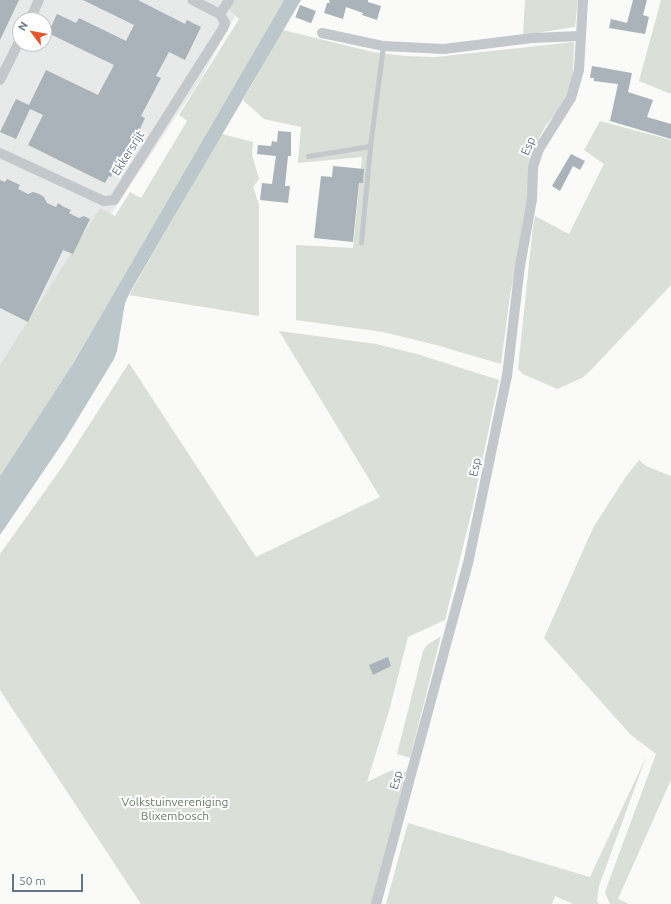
<!DOCTYPE html>
<html>
<head>
<meta charset="utf-8">
<style>
	body { margin:0 }
	#map { position:relative; width:671px; height:904px; overflow:hidden; background:#fafaf8; font-family:Ubuntu,sans-serif }
	div>[style] { position:absolute }
	.built>* { inset:0; background:#e8e9e9 }
	.green>* { inset:0; background:#dadfd7 }
	.water>* { inset:0; background:#bbc7cb }
	.building>* { inset:0; background:#aab3b9; transform-origin:0 0 }
	.lane>* { height:5px; margin:-2.5px; padding:0 2.5px; transform-origin:2.5px; border-radius:2.5px; background:#c3c8cc }
	.street>* { height:10px; margin:-5px; padding:0 5px; transform-origin:5px; border-radius:5px; background:#c3c8cc }
	span { translate:-50% -50%; white-space:nowrap; text-align:center; line-height:1.15; -webkit-text-stroke:4px #fff; paint-order:stroke }
	.street-label { font-size:12px; color:#657683 }
	.park-label { font-size:12px; color:#687a64 }
	.north { position:absolute; left:12px; top:12px; width:40px; height:40px; box-sizing:border-box; background:#fff; border:1px solid #c1c8cd; border-radius:50%; rotate:302deg; font-size:11px; font-weight:700; line-height:16px; text-align:center; color:#657683 }
	.north::after { content:''; display:block; margin:auto; width:14px; height:18px; background:#e4572e; clip-path:polygon(50% 0,100% 100%,50% 72%,0 100%) }
	.scale { position:absolute; left:12px; top:874px; width:71px; height:18px; box-sizing:border-box; border:2px solid #657683; border-top:0; padding-left:5px; font-size:12px; line-height:14px; white-space:nowrap; color:#657683; -webkit-text-stroke:3px #fff; paint-order:stroke }
</style>
</head>
<body>
<div id="map">
	<div class="built">
		<i style="clip-path:polygon(evenodd,0 0,244px 0,199px 82px,0 381px,0 0,20px 20px,44px 20px,44px 44px,20px 44px,20px 20px)"></i>
	</div>
	<div class="green">
		<i style="clip-path:polygon(233px 0,284px 0,74px 362px,0 476px,0 365px,100px 208px,115px 216px,130px 192px,141px 198px,187px 121px,179px 115px,239px 19px,228px 8px)"></i>
		<i style="clip-path:polygon(525px 0,578px 0,575px 27px,523px 35px)"></i>
		<i style="clip-path:polygon(661px 0,671px 0,671px 94px,639px 81px)"></i>
		<i style="clip-path:polygon(283px 30px,373px 52px,405px 56px,436px 57px,574px 42px,573px 75px,571px 89px,556px 114px,546px 125px,535px 146px,528px 167px,528px 205px,510px 296px,501px 364px,436px 345px,383px 332px,296px 320px,296px 245px,353px 248px,362px 157px,298px 163px,301px 127px,264px 119px,243px 100px)"></i>
		<i style="clip-path:polygon(600px 121px,671px 140px,671px 285px,590px 371px,582px 378px,557px 389px,523px 374px,518px 369px,533px 226px,535px 216px,569px 234px,604px 164px,584px 150px)"></i>
		<i style="clip-path:polygon(222px 134px,253px 142px,252px 155px,259px 179px,253px 187px,259px 204px,259px 316px,129px 295px)"></i>
		<i style="clip-path:polygon(279px 331px,376px 344px,417px 354px,499px 380px,472px 510px,445px 620px,408px 637px,389px 711px,367px 782px,390px 771px,406px 772px,373px 904px,141px 904px,0 690px,0 554px,62px 467px,129px 363px,256px 557px,380px 497px)"></i>
		<i style="clip-path:polygon(639px 460px,646px 466px,671px 476px,671px 780px,618px 899px,629px 904px,610px 904px,605px 893px,606px 889px,656px 754px,631px 735px,544px 638px,593px 528px,625px 478px)"></i>
		<i style="clip-path:polygon(441px 636px,410px 758px,397px 754px,423px 651px,427px 645px)"></i>
		<i style="clip-path:polygon(646px 757px,599px 886px,597px 902px,599px 904px,573px 904px,555px 896px,552px 904px,386px 904px,408px 823px,590px 877px)"></i>
	</div>
	<div class="water">
		<i style="clip-path:polygon(284px 0,301px 0,130px 292px,125px 303px,117px 351px,114px 359px,66px 438px,0 535px,0 476px,74px 362px)"></i>
	</div>
	<div class="building">
		<i style="clip-path:polygon(0 0,19px 0,0 40px)"></i>
		<i style="clip-path:polygon(83px 0,138px 0,185px 24px,187px 20px,201px 27px,185px 60px,169px 52px,156px 76px,161px 78px,141px 116px,145px 118px,136px 138px,134px 137px,124px 157px,121px 156px,111px 177px,109px 176px,105px 183px,28px 145px,43px 115px,30px 109px,16px 139px,0 132px,16px 99px,29px 105px,46px 70px,98px 95px,114px 65px,48px 33px,57px 14px,76px 23px,79px 18px,126px 41px,134px 25px)"></i>
		<i style="clip-path:polygon(329px 0,368px 0,368px 2px,381px 6px,377px 20px,362px 15px,363px 13px,346px 7px,343px 19px,324px 13px,327px 3px,330px 3px)"></i>
		<i style="clip-path:polygon(633px 0,647px 0,643px 15px,649px 17px,645px 34px,609px 28px,611px 19px,627px 23px)"></i>
		<i style="left:300px;top:5px;width:17px;height:13px;rotate:21deg"></i>
		<i style="clip-path:polygon(592px 66px,632px 73px,628px 92px,653px 100px,647px 117px,671px 124px,671px 139px,610px 121px,618px 84px,594px 81px,594px 78px,590px 78px)"></i>
		<i style="clip-path:polygon(278px 131px,291px 132px,291px 156px,288px 156px,285px 186px,290px 186px,288px 203px,260px 200px,262px 183px,272px 184px,276px 156px,257px 154px,258px 145px,271px 146px,272px 141px,277px 142px)"></i>
		<i style="clip-path:polygon(571px 154px,585px 161px,580px 170px,573px 166px,560px 191px,552px 186px)"></i>
		<i style="clip-path:polygon(333px 166px,364px 169px,363px 183px,359px 183px,353px 242px,314px 238px,321px 176px,332px 177px)"></i>
		<i style="clip-path:polygon(7px 179px,20px 185px,18px 189px,28px 194px,33px 192px,39px 194px,44px 197px,47px 203px,56px 207px,58px 203px,64px 207px,71px 210px,69px 213px,79px 218px,84px 216px,90px 219px,73px 254px,63px 250px,28px 322px,0 308px,0 180px,5px 182px)"></i>
		<i style="clip-path:polygon(388px 657px,391px 666px,373px 675px,369px 665px)"></i>
	</div>
	<div class="lane">
		<i style="left:308px;top:156px;width:63px;rotate:-9.2deg"></i>
		<i style="left:361px;top:242px;width:96px;rotate:-84.6deg"></i>
		<i style="left:370px;top:146px;width:101px;rotate:-82.6deg"></i>
	</div>
	<div class="street">
		<i style="left:220px;top:14px;width:17px;rotate:-57deg"></i>
		<i style="left:30px;top:20px;width:22px;rotate:-66deg"></i>
		<i style="left:322px;top:33px;width:62px;rotate:12deg"></i>
		<i style="left:383px;top:46px;width:61px;rotate:2.8deg"></i>
		<i style="left:444px;top:49px;width:89px;rotate:-7.1deg"></i>
		<i style="left:532px;top:38px;width:48px;rotate:-2.4deg"></i>
		<i style="left:0;top:80px;width:45px;rotate:-63.4deg"></i>
		<i style="left:0;top:153px;width:115px;rotate:24.8deg"></i>
		<i style="left:104px;top:201px;width:10px;rotate:-6deg"></i>
		<i style="left:114px;top:200px;width:204px;rotate:-57.6deg"></i>
		<i style="left:223px;top:28px;width:5px;rotate:-68deg"></i>
		<i style="left:225px;top:23px;width:10px;rotate:-119deg"></i>
		<i style="left:220px;top:14px;width:31px;rotate:-153deg"></i>
		<i style="left:376px;top:904px;width:357px;rotate:-74.9deg"></i>
		<i style="left:469px;top:559px;width:187px;rotate:-78.3deg"></i>
		<i style="left:507px;top:376px;width:111px;rotate:-83.3deg"></i>
		<i style="left:520px;top:266px;width:68px;rotate:-79.8deg"></i>
		<i style="left:532px;top:199px;width:32px;rotate:-88deg"></i>
		<i style="left:533px;top:167px;width:19px;rotate:-72deg"></i>
		<i style="left:539px;top:149px;width:60px;rotate:-57.9deg"></i>
		<i style="left:571px;top:98px;width:29px;rotate:-74deg"></i>
		<i style="left:579px;top:70px;width:70px;rotate:-86.7deg"></i>
	</div>
	<div class="street-label">
		<span style="left:528px;top:146px;rotate:-66deg">Esp</span>
		<span style="left:128px;top:153px;rotate:-58deg">Ekkersrijt</span>
		<span style="left:475px;top:467px;rotate:-78deg">Esp</span>
		<span style="left:396px;top:780px;rotate:-74deg">Esp</span>
	</div>
	<div class="park-label">
		<span style="left:175px;top:809px">Volkstuinvereniging<br>Blixembosch</span>
	</div>
	<div class="north">N</div>
	<div class="scale">50 m</div>
</div>
</body>
</html>
